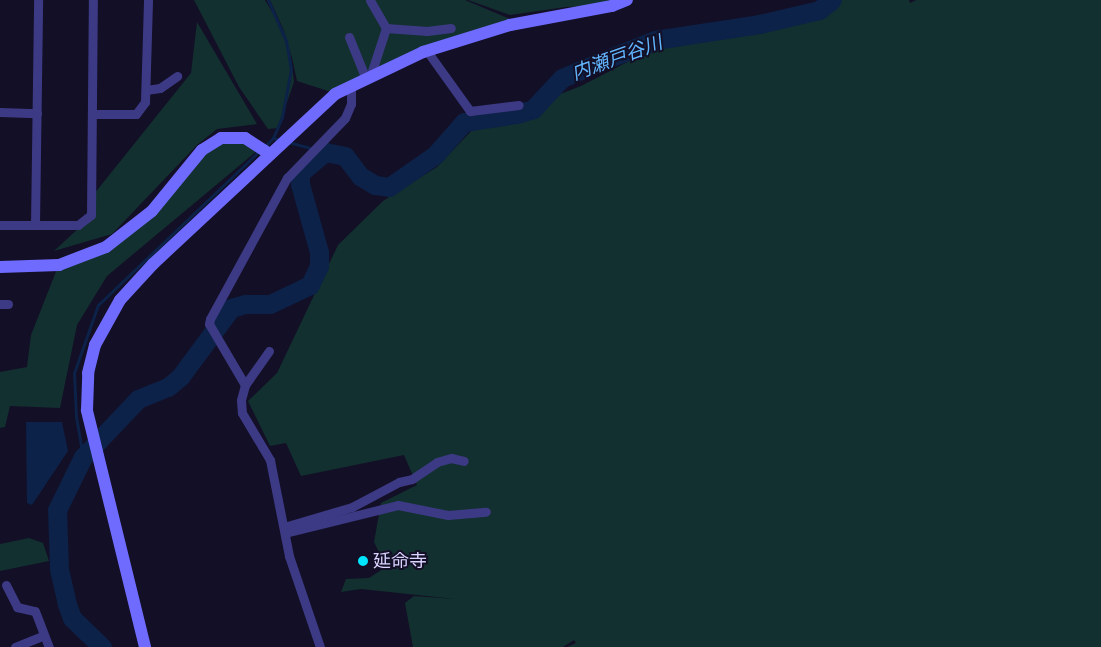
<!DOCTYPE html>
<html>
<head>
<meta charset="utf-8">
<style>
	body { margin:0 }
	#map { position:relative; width:1101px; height:647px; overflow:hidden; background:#130f26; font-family:Roboto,"Noto Sans JP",sans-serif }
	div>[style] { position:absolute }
	.green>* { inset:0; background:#12302f }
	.water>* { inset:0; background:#0c2248 }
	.stream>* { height:3px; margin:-1.5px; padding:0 1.5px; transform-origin:1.5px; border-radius:1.5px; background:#0c2248 }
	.river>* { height:19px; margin:-9.5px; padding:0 9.5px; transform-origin:9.5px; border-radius:9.5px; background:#0c2248 }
	.street>* { height:9px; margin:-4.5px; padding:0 4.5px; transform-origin:4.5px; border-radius:4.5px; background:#3d3a85 }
	.secondary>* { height:12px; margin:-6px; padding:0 6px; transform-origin:6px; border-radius:6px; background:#6f6bff }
	.dots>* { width:14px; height:14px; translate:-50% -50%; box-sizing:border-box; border:2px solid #130f26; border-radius:50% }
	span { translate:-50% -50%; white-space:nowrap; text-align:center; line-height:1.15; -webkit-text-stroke:4px #130f26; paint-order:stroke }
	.poi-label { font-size:18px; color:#d9d4ff }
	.left { translate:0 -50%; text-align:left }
	.water-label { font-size:19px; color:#62b6ff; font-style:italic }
</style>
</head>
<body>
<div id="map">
	<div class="green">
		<i style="clip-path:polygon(194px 0,265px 0,286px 35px,270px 0,465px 0,510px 19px,331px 92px,297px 81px,290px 49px,294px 82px,278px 128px,268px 129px,239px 87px)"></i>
		<i style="clip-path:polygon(468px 0,619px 0,604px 6px,566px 7px,510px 15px)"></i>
		<i style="clip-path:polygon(833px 0,909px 0,910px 3px,916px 0,1101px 0,1101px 647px,567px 647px,576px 643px,574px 640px,563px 647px,413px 647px,405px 603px,414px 596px,455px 599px,361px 589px,341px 592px,346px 579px,369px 578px,386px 567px,374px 542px,381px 503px,417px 485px,404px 455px,301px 476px,286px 443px,270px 446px,248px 401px,277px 373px,338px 245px,383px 201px,437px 167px,475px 127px,581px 86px,664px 43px,820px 13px)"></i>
		<i style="clip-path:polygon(197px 22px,257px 124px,217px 129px,197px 145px,112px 234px,54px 251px,95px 213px,94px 194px,191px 73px)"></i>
		<i style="clip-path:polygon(234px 139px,258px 150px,107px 276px,77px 325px,60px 408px,10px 406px,5px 427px,0 428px,0 372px,27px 367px,31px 335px,57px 269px,121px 238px,211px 143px)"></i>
		<i style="clip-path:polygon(29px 538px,43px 543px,49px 561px,0 571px,0 544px)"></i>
	</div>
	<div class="water">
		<i style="clip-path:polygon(26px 422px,62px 422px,68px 451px,32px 505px,27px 503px)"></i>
	</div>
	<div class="stream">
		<i style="left:268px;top:0;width:45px;rotate:66.3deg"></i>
		<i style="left:286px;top:41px;width:28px;rotate:80deg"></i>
		<i style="left:291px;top:69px;width:49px;rotate:100.6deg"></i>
		<i style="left:282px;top:117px;width:23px;rotate:113deg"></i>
		<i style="left:273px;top:138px;width:7px;rotate:16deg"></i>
		<i style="left:288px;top:142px;width:38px;rotate:15deg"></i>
		<i style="left:265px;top:146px;width:11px;rotate:-45deg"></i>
		<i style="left:83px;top:457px;width:41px;rotate:-99.9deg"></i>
		<i style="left:76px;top:417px;width:44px;rotate:-92.6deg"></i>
		<i style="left:74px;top:373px;width:72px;rotate:-70.6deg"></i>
		<i style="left:98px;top:305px;width:224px;rotate:-43.7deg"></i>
	</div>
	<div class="river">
		<i style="left:102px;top:647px;width:42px;rotate:-136deg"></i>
		<i style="left:72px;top:618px;width:15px;rotate:-110deg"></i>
		<i style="left:67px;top:604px;width:36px;rotate:-103deg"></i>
		<i style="left:59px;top:569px;width:59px;rotate:-91.9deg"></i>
		<i style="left:57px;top:510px;width:59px;rotate:-63.9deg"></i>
		<i style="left:83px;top:457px;width:80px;rotate:-46.5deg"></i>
		<i style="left:138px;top:399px;width:32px;rotate:-22deg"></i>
		<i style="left:168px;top:387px;width:16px;rotate:-40deg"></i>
		<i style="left:180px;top:377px;width:86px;rotate:-53.5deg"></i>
		<i style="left:231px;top:308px;width:15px;rotate:-16deg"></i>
		<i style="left:245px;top:304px;width:25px"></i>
		<i style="left:270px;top:304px;width:44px;rotate:-25.4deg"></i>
		<i style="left:310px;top:285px;width:21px;rotate:-65deg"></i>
		<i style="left:319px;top:266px;width:14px;rotate:-90deg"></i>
		<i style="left:319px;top:252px;width:71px;rotate:-105.6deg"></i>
		<i style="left:300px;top:184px;width:11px;rotate:-90deg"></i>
		<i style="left:300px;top:173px;width:33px;rotate:-40deg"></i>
		<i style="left:325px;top:152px;width:20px;rotate:11deg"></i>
		<i style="left:345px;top:156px;width:25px;rotate:53deg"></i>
		<i style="left:360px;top:176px;width:17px;rotate:31deg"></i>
		<i style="left:375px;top:185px;width:14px;rotate:8deg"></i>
		<i style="left:389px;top:187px;width:56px;rotate:-34.8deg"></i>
		<i style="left:435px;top:155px;width:44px;rotate:-48.7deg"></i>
		<i style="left:464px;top:122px;width:53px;rotate:-8.7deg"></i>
		<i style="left:516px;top:114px;width:18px;rotate:-16deg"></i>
		<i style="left:533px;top:109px;width:42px;rotate:-46.9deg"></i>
		<i style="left:562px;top:78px;width:38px;rotate:-23deg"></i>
		<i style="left:597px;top:63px;width:62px;rotate:-21.6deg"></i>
		<i style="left:655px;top:40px;width:105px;rotate:-8.7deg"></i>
		<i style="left:759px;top:24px;width:62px;rotate:-13.1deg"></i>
		<i style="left:819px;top:10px;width:16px;rotate:-38deg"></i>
	</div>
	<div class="street">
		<i style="left:386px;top:28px;width:41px;rotate:4.2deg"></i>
		<i style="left:427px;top:31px;width:24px;rotate:-7deg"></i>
		<i style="left:349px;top:37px;width:45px;rotate:68deg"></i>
		<i style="left:427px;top:51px;width:74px;rotate:54.4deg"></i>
		<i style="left:470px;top:111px;width:49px;rotate:-7deg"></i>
		<i style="left:370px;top:77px;width:52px;rotate:-71.9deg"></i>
		<i style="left:386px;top:28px;width:32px;rotate:-120deg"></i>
		<i style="left:146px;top:90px;width:14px;rotate:-8deg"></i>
		<i style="left:160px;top:88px;width:21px;rotate:-35deg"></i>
		<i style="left:0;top:112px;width:37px;rotate:2deg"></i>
		<i style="left:92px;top:114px;width:44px"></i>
		<i style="left:136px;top:114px;width:15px;rotate:-53deg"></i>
		<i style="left:145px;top:102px;width:102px;rotate:-88.3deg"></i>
		<i style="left:0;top:225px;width:78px"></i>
		<i style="left:78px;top:225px;width:16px;rotate:-38deg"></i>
		<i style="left:91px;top:215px;width:215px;rotate:-89.5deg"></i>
		<i style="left:35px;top:225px;width:225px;rotate:-89.2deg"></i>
		<i style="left:0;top:304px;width:8px"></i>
		<i style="left:269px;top:351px;width:42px;rotate:125.2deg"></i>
		<i style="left:245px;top:385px;width:16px;rotate:105deg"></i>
		<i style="left:241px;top:400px;width:13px;rotate:86deg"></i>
		<i style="left:242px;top:413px;width:55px;rotate:59.2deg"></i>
		<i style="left:270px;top:460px;width:98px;rotate:78.8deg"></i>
		<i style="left:289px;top:556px;width:96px;rotate:71.2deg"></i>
		<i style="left:245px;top:385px;width:71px;rotate:-120.5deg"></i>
		<i style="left:209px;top:324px;width:5px;rotate:-79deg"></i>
		<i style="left:210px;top:319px;width:161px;rotate:-61.4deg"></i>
		<i style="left:287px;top:178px;width:83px;rotate:-46deg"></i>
		<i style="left:345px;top:118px;width:15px;rotate:-67deg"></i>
		<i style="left:351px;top:104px;width:19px;rotate:-90deg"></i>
		<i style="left:284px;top:527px;width:71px;rotate:-16.4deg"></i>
		<i style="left:352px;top:507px;width:53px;rotate:-28deg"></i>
		<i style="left:399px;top:482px;width:13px;rotate:-13deg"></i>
		<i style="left:412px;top:479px;width:30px;rotate:-34deg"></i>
		<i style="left:437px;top:462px;width:15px;rotate:-16deg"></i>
		<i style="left:451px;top:458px;width:13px;rotate:13deg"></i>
		<i style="left:285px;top:533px;width:116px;rotate:-13.9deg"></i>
		<i style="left:398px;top:505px;width:51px;rotate:11.3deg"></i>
		<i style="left:448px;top:515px;width:38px;rotate:-5deg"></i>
		<i style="left:6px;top:585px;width:25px;rotate:63deg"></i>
		<i style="left:17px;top:607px;width:18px;rotate:13deg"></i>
		<i style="left:35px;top:611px;width:39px;rotate:69deg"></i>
		<i style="left:15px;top:647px;width:31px;rotate:-22deg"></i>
	</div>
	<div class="secondary">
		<i style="left:0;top:267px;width:59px;rotate:-1.9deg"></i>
		<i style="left:59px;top:265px;width:50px;rotate:-21deg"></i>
		<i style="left:106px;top:247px;width:58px;rotate:-38deg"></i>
		<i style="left:152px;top:211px;width:79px;rotate:-50.7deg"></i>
		<i style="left:202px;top:150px;width:22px;rotate:-32deg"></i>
		<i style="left:221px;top:138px;width:24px"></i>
		<i style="left:245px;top:138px;width:30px;rotate:33deg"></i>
		<i style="left:145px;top:647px;width:244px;rotate:-103.8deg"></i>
		<i style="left:87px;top:410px;width:37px;rotate:-88deg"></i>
		<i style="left:88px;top:373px;width:29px;rotate:-76deg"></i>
		<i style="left:95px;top:345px;width:51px;rotate:-60.9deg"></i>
		<i style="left:120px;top:300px;width:49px;rotate:-47.5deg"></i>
		<i style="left:153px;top:264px;width:249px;rotate:-43deg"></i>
		<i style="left:335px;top:94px;width:98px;rotate:-25.5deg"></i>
		<i style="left:423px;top:52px;width:91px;rotate:-17.2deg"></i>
		<i style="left:510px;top:25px;width:104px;rotate:-10.6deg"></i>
		<i style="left:612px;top:6px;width:16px;rotate:-22deg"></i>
	</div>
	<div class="dots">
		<i style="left:363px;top:561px;background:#00e5ff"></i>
	</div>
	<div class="poi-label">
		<span class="left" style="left:373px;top:561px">延命寺</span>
	</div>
	<div class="water-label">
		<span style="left:617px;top:58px;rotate:-20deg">内瀬戸谷川</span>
	</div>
</div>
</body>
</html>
